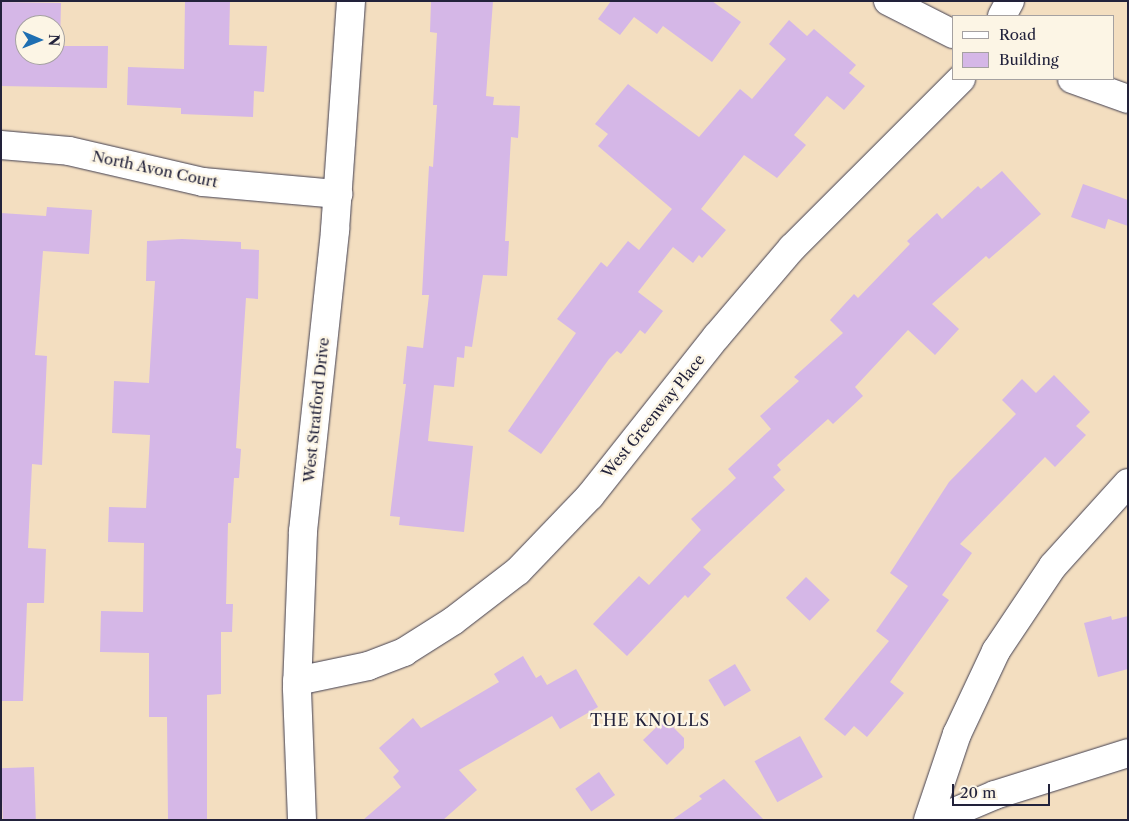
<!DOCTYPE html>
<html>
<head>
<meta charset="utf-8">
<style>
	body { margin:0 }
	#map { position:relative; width:1129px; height:821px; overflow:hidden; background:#f3dec0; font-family:"Libre Caslon Text",serif }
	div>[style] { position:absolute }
	.building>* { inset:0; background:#d5b7e7; transform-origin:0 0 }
	.roads { filter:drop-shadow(0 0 1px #413e4f) drop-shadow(0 0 1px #413e4f) }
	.minor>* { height:28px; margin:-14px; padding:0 14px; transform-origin:14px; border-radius:14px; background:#fff }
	span { translate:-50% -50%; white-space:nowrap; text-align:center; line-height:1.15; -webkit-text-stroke:4.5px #fcf5e5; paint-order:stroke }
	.street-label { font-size:15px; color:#22223b }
	.neighbourhood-label { font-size:16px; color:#22223b; letter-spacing:1px }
	.frame { position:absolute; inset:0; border:2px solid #22223b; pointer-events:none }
	.legend { position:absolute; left:952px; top:15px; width:162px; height:65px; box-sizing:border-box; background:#fcf5e5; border:1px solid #a5a1a1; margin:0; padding:6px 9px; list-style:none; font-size:15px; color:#22223b }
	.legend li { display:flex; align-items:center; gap:10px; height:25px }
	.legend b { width:25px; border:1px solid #a5a1a1 }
	.north { position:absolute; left:15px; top:15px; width:50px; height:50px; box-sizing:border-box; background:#fcf5e5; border:1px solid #a5a1a1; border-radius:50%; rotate:91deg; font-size:14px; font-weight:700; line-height:20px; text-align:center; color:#22223b }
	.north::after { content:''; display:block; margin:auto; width:18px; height:22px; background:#1f6fb2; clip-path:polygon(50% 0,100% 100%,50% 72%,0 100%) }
	.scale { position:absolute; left:952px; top:784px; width:98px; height:22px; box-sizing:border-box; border:2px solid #22223b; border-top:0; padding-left:6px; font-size:15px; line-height:18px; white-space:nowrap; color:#22223b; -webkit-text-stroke:4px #fcf5e5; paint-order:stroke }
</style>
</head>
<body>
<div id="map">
	<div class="building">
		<i style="clip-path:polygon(185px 1px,230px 1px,229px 45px,267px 46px,264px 92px,254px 91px,253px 117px,181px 114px,181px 108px,127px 105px,128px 67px,184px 69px)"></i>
		<i style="clip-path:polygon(431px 1px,493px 1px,486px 96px,494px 97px,493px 105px,520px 106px,518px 138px,511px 137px,505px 241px,509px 241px,507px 276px,483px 275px,472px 347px,465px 346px,464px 358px,457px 357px,454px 387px,434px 385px,428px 441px,473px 446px,464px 532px,399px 525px,400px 517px,390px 516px,406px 384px,403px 384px,407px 346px,423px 348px,429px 295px,422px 295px,429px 166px,433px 167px,437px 105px,433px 105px,437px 33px,430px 32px)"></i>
		<i style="clip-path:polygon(611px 1px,712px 1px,741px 22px,712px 62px,663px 26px,657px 34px,634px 17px,620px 35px,598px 19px)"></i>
		<i style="clip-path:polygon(evenodd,1px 2px,61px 3px,60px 46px,108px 46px,107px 88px,1px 86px,1px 2px,25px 25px,55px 25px,55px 55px,25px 55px,25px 25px)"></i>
		<i style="clip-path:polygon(789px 20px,807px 36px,814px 29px,856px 65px,849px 73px,865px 86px,844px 110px,827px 96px,794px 135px,806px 145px,777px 178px,744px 155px,701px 209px,726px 230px,702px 258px,699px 255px,693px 263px,673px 247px,638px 292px,663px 311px,645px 334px,640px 330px,621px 354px,617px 351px,609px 359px,541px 454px,508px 431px,576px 333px,557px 319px,601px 262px,607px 267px,628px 241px,639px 250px,672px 209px,598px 146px,608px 134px,595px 124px,628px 84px,699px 137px,740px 89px,752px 99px,786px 59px,769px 44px)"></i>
		<i style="clip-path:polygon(1002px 171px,1041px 214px,989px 259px,986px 256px,932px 304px,959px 329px,935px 355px,908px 330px,855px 387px,863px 396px,833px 424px,828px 419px,777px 465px,781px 470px,773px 477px,785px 490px,703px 567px,711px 574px,688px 598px,685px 595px,627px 656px,593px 624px,639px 576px,649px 585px,701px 530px,691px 519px,736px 478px,728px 469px,771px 429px,760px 416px,799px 381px,794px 377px,843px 333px,830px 320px,854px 294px,858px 298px,910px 244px,907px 241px,937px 213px,942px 219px,978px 186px,981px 189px)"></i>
		<i style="clip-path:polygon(1083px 184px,1128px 200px,1128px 226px,1108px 219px,1105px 229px,1071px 217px)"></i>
		<i style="clip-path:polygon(47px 207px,92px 210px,89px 254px,43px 251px,35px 355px,47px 356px,42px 465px,32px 464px,28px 548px,46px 549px,44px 603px,27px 603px,23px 701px,1px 701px,1px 213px,46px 216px)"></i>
		<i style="clip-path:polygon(182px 239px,241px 242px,241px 249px,259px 250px,258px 299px,246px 298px,236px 448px,241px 449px,239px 478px,234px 478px,231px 523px,228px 523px,226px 604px,233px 604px,232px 632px,221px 632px,221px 694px,207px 695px,207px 820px,168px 820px,167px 717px,149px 717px,149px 653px,100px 652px,101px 611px,143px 612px,144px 543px,108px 542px,109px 507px,146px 508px,150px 435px,112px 433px,114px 381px,149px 383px,155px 281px,146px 281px,147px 241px)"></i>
		<i style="clip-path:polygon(1054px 375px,1090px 412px,1076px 426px,1086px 435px,1055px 467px,1045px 457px,960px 544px,972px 553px,942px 595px,949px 600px,890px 682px,904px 693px,867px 737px,854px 726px,845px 736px,824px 719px,889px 641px,876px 631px,908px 586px,890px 573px,949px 482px,1016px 414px,1002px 400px,1022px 379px,1036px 393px)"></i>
		<i style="left:806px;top:577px;width:33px;height:29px;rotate:44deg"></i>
		<i style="clip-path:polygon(1111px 616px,1112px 620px,1128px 616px,1128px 669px,1098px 677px,1084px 623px)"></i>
		<i style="clip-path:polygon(523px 656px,536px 678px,541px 675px,547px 685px,576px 669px,598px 707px,560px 729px,552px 716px,459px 770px,477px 790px,443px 820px,363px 820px,401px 787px,393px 777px,399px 771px,379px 748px,413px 718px,421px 728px,499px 682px,494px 674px)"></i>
		<i style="left:735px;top:664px;width:31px;height:31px;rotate:59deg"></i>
		<i style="clip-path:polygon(665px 719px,684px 738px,684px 748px,667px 765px,643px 740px)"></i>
		<i style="left:800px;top:736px;width:47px;height:52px;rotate:61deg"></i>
		<i style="left:34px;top:767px;width:53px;height:33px;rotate:88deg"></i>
		<i style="left:599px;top:772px;width:28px;height:29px;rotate:55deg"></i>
		<i style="clip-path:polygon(724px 779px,764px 820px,672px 820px,702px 799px,699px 796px)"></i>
	</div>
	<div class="roads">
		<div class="minor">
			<i style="left:888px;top:1px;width:73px;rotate:26.9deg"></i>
			<i style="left:1002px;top:16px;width:17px;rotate:-62deg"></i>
			<i style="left:1072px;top:79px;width:59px;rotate:19.7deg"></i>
			<i style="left:1px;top:145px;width:68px;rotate:5deg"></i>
			<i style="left:69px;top:151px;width:138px;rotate:13deg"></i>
			<i style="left:203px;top:182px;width:136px;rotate:5.1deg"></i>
			<i style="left:297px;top:681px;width:73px;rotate:-11.9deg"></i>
			<i style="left:368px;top:666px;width:39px;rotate:-21deg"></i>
			<i style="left:404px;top:652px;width:58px;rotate:-32.3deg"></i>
			<i style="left:453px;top:621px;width:82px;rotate:-37.6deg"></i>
			<i style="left:518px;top:571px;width:104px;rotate:-46.2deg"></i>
			<i style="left:590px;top:496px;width:204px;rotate:-51.6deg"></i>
			<i style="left:717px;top:336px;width:116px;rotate:-49.6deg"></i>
			<i style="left:792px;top:248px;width:239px;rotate:-45deg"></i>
			<i style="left:302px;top:820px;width:132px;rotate:-92.2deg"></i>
			<i style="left:297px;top:688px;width:157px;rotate:-87.8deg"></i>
			<i style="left:303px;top:531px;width:303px;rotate:-83.9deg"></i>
			<i style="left:335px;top:230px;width:230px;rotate:-86deg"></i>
			<i style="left:928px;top:820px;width:91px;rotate:-71.4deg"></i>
			<i style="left:957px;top:734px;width:92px;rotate:-64.8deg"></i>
			<i style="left:996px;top:651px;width:102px;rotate:-56.2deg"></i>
			<i style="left:1053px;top:566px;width:112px;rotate:-47.9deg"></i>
			<i style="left:936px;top:820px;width:64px;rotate:-23deg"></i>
			<i style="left:995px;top:795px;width:139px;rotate:-17.5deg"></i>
		</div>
	</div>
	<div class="street-label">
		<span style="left:155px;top:169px;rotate:12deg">North Avon Court</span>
		<span style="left:316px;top:410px;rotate:-84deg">West Stratford Drive</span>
		<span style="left:653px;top:416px;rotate:-51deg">West Greenway Place</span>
	</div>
	<div class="neighbourhood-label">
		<span style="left:650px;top:720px">THE KNOLLS</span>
	</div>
	<div class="frame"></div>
	<ul class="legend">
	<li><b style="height:6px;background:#fff"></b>Road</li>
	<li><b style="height:14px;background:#d5b7e7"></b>Building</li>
	</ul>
	<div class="north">N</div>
	<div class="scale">20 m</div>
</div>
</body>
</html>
